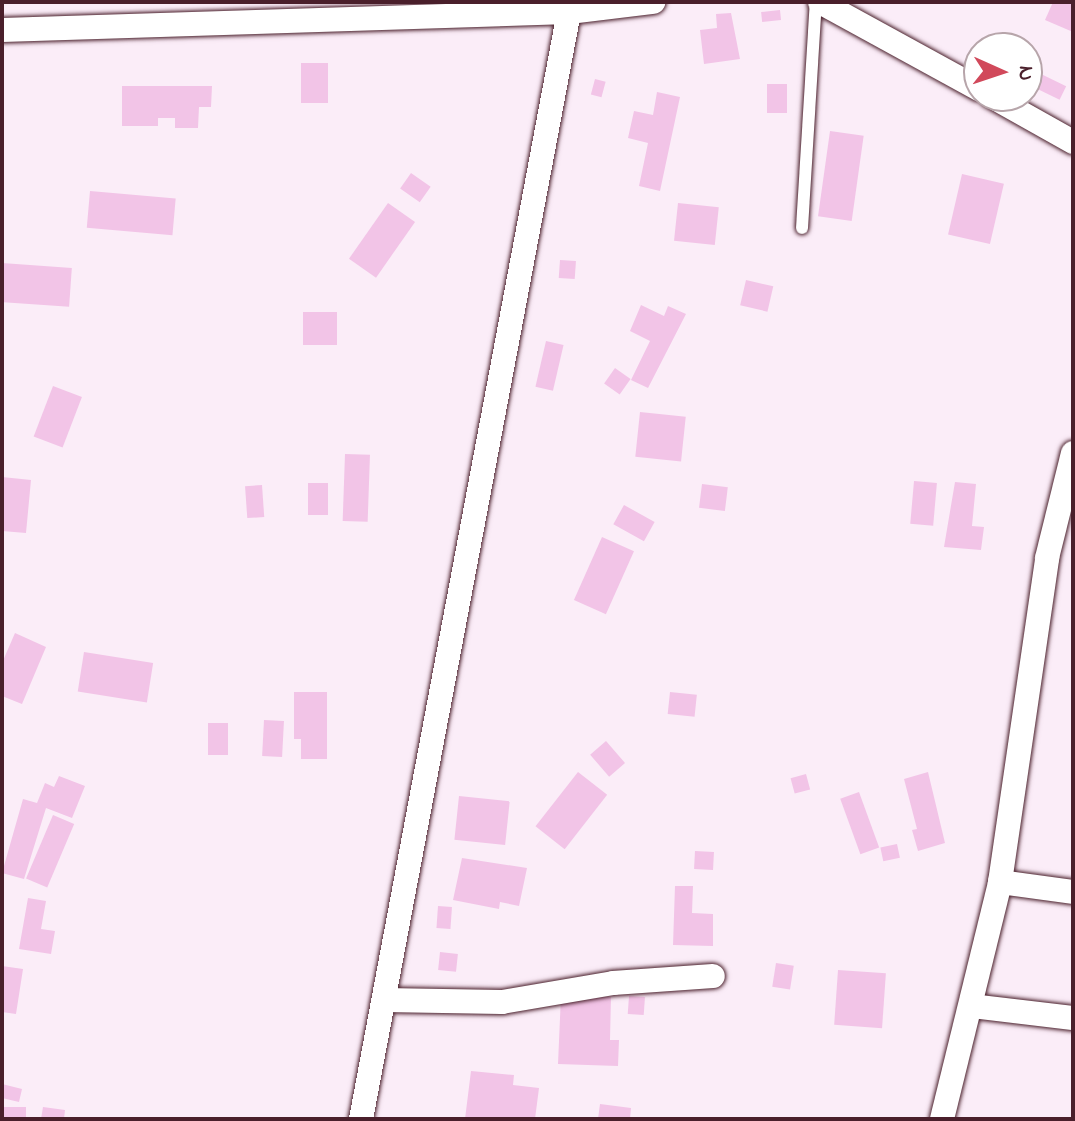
<!DOCTYPE html>
<html>
<head>
<meta charset="utf-8">
<style>
	body { margin:0 }
	#map { position:relative; width:1075px; height:1121px; overflow:hidden; background:#fbedf8; font-family:"Indie Flower",sans-serif }
	div>[style] { position:absolute }
	.building>* { inset:0; background:#f2c4e7; transform-origin:0 0 }
	.roads { filter:drop-shadow(0 0 2px #4a1f2b) drop-shadow(0 0 2px #4a1f2b) }
	.lane>* { height:12px; margin:-6px; padding:0 6px; transform-origin:6px; border-radius:6px; background:#fff }
	.street>* { height:24px; margin:-12px; padding:0 12px; transform-origin:12px; border-radius:12px; background:#fff }
	span { translate:-50% -50%; white-space:nowrap; text-align:center; line-height:1.15; -webkit-text-stroke:7px #fff; paint-order:stroke }
	.frame { position:absolute; inset:0; border:4px solid #4a1f2b; pointer-events:none }
	.north { position:absolute; left:963px; top:32px; width:80px; height:80px; box-sizing:border-box; background:#fff; border:2px solid #b7a5aa; border-radius:50%; rotate:93deg; font-size:22px; font-weight:700; line-height:32px; text-align:center; color:#4a1f2b }
	.north::after { content:''; display:block; margin:auto; width:28px; height:36px; background:#d1495b; clip-path:polygon(50% 0,100% 100%,50% 72%,0 100%) }
</style>
</head>
<body>
<div id="map">
	<div class="building">
		<i style="clip-path:polygon(1053px 2px,1073px 2px,1073px 32px,1045px 20px)"></i>
		<i style="left:780px;top:10px;width:10px;height:19px;rotate:84deg"></i>
		<i style="clip-path:polygon(731px 13px,740px 59px,704px 64px,700px 30px,717px 28px,716px 14px)"></i>
		<i style="left:301px;top:63px;width:27px;height:40px"></i>
		<i style="left:1041px;top:74px;width:28px;height:15px;rotate:26deg"></i>
		<i style="left:595px;top:79px;width:11px;height:16px;rotate:15deg"></i>
		<i style="left:767px;top:84px;width:20px;height:29px"></i>
		<i style="clip-path:polygon(122px 86px,212px 86px,211px 107px,199px 107px,198px 128px,175px 128px,175px 118px,158px 118px,158px 126px,122px 126px)"></i>
		<i style="clip-path:polygon(657px 92px,680px 97px,660px 191px,639px 186px,648px 143px,628px 138px,634px 111px,653px 115px)"></i>
		<i style="left:830px;top:131px;width:34px;height:86px;rotate:8deg"></i>
		<i style="left:411px;top:173px;width:24px;height:19px;rotate:35deg"></i>
		<i style="left:962px;top:174px;width:43px;height:62px;rotate:13deg"></i>
		<i style="left:90px;top:191px;width:86px;height:37px;rotate:5deg"></i>
		<i style="left:388px;top:203px;width:33px;height:68px;rotate:35deg"></i>
		<i style="left:678px;top:203px;width:41px;height:38px;rotate:6deg"></i>
		<i style="left:560px;top:260px;width:16px;height:18px;rotate:4deg"></i>
		<i style="left:2px;top:263px;width:70px;height:39px;rotate:4deg"></i>
		<i style="left:746px;top:280px;width:28px;height:26px;rotate:13deg"></i>
		<i style="clip-path:polygon(641px 305px,664px 316px,668px 306px,686px 314px,648px 388px,631px 380px,650px 341px,630px 331px)"></i>
		<i style="left:303px;top:312px;width:34px;height:33px"></i>
		<i style="left:546px;top:341px;width:18px;height:47px;rotate:13deg"></i>
		<i style="left:615px;top:368px;width:19px;height:19px;rotate:35deg"></i>
		<i style="left:53px;top:386px;width:31px;height:54px;rotate:21deg"></i>
		<i style="left:640px;top:412px;width:46px;height:45px;rotate:6deg"></i>
		<i style="left:345px;top:454px;width:25px;height:67px;rotate:2deg"></i>
		<i style="clip-path:polygon(2px 477px,31px 480px,26px 533px,2px 531px)"></i>
		<i style="left:914px;top:481px;width:23px;height:43px;rotate:5deg"></i>
		<i style="clip-path:polygon(955px 482px,976px 484px,972px 526px,984px 527px,981px 550px,944px 547px)"></i>
		<i style="left:308px;top:483px;width:20px;height:32px"></i>
		<i style="left:702px;top:484px;width:26px;height:24px;rotate:7deg"></i>
		<i style="left:262px;top:485px;width:32px;height:17px;rotate:86deg"></i>
		<i style="left:624px;top:505px;width:35px;height:22px;rotate:29deg"></i>
		<i style="left:602px;top:537px;width:35px;height:69px;rotate:24deg"></i>
		<i style="clip-path:polygon(15px 633px,46px 647px,22px 704px,2px 696px,2px 663px)"></i>
		<i style="left:84px;top:652px;width:70px;height:40px;rotate:9deg"></i>
		<i style="clip-path:polygon(294px 692px,327px 692px,327px 759px,301px 759px,301px 739px,294px 739px)"></i>
		<i style="left:670px;top:692px;width:27px;height:22px;rotate:6deg"></i>
		<i style="left:264px;top:720px;width:20px;height:36px;rotate:3deg"></i>
		<i style="left:228px;top:723px;width:32px;height:20px;rotate:90deg"></i>
		<i style="left:606px;top:741px;width:29px;height:21px;rotate:49deg"></i>
		<i style="left:578px;top:772px;width:37px;height:69px;rotate:38deg"></i>
		<i style="clip-path:polygon(928px 772px,945px 843px,918px 851px,912px 830px,917px 829px,904px 779px)"></i>
		<i style="left:806px;top:774px;width:16px;height:16px;rotate:75deg"></i>
		<i style="clip-path:polygon(59px 776px,85px 786px,72px 818px,46px 808px,24px 879px,2px 873px,23px 799px,37px 803px,45px 783px,54px 787px)"></i>
		<i style="left:859px;top:792px;width:59px;height:20px;rotate:70deg"></i>
		<i style="left:459px;top:796px;width:51px;height:44px;rotate:6deg"></i>
		<i style="left:53px;top:815px;width:23px;height:69px;rotate:23deg"></i>
		<i style="left:897px;top:844px;width:14px;height:17px;rotate:78deg"></i>
		<i style="left:695px;top:851px;width:19px;height:18px;rotate:3deg"></i>
		<i style="clip-path:polygon(462px 858px,527px 868px,519px 906px,500px 902px,499px 909px,453px 900px)"></i>
		<i style="clip-path:polygon(675px 886px,693px 886px,692px 913px,713px 914px,713px 946px,673px 945px)"></i>
		<i style="clip-path:polygon(28px 898px,46px 901px,41px 929px,55px 931px,51px 954px,19px 949px)"></i>
		<i style="left:438px;top:906px;width:14px;height:22px;rotate:4deg"></i>
		<i style="left:440px;top:952px;width:18px;height:18px;rotate:6deg"></i>
		<i style="left:776px;top:963px;width:18px;height:24px;rotate:9deg"></i>
		<i style="clip-path:polygon(2px 966px,23px 969px,16px 1014px,2px 1012px)"></i>
		<i style="left:838px;top:970px;width:48px;height:55px;rotate:4deg"></i>
		<i style="clip-path:polygon(561px 995px,611px 997px,610px 1040px,619px 1040px,618px 1066px,558px 1064px)"></i>
		<i style="left:629px;top:996px;width:16px;height:18px;rotate:4deg"></i>
		<i style="clip-path:polygon(471px 1071px,514px 1075px,513px 1085px,539px 1088px,535px 1119px,465px 1119px)"></i>
		<i style="clip-path:polygon(2px 1084px,22px 1089px,19px 1102px,2px 1098px)"></i>
		<i style="clip-path:polygon(600px 1104px,631px 1108px,630px 1119px,598px 1119px)"></i>
		<i style="left:2px;top:1107px;width:24px;height:12px"></i>
		<i style="clip-path:polygon(43px 1107px,65px 1110px,64px 1119px,41px 1119px)"></i>
	</div>
	<div class="roads">
		<div class="lane">
			<i style="left:802px;top:228px;width:226px;rotate:-86.5deg"></i>
		</div>
		<div class="street">
			<i style="left:820px;top:2px;width:181px;rotate:28.7deg"></i>
			<i style="left:2px;top:30px;width:567px;rotate:-1.82deg"></i>
			<i style="left:569px;top:12px;width:85px;rotate:-6.8deg"></i>
			<i style="left:991px;top:96px;width:94px;rotate:29.3deg"></i>
			<i style="left:1000px;top:882px;width:74px;rotate:7.8deg"></i>
			<i style="left:384px;top:1000px;width:118px;rotate:1deg"></i>
			<i style="left:502px;top:1002px;width:113px;rotate:-9.7deg"></i>
			<i style="left:613px;top:983px;width:100px;rotate:-4deg"></i>
			<i style="left:972px;top:1006px;width:102px;rotate:6.8deg"></i>
			<i style="left:361px;top:1119px;width:1126px;rotate:-79.36deg"></i>
			<i style="left:942px;top:1119px;width:244px;rotate:-76.2deg"></i>
			<i style="left:1000px;top:882px;width:327px;rotate:-81.7deg"></i>
			<i style="left:1047px;top:558px;width:108px;rotate:-76.1deg"></i>
		</div>
	</div>
	<div class="frame"></div>
	<div class="north">N</div>
</div>
</body>
</html>
